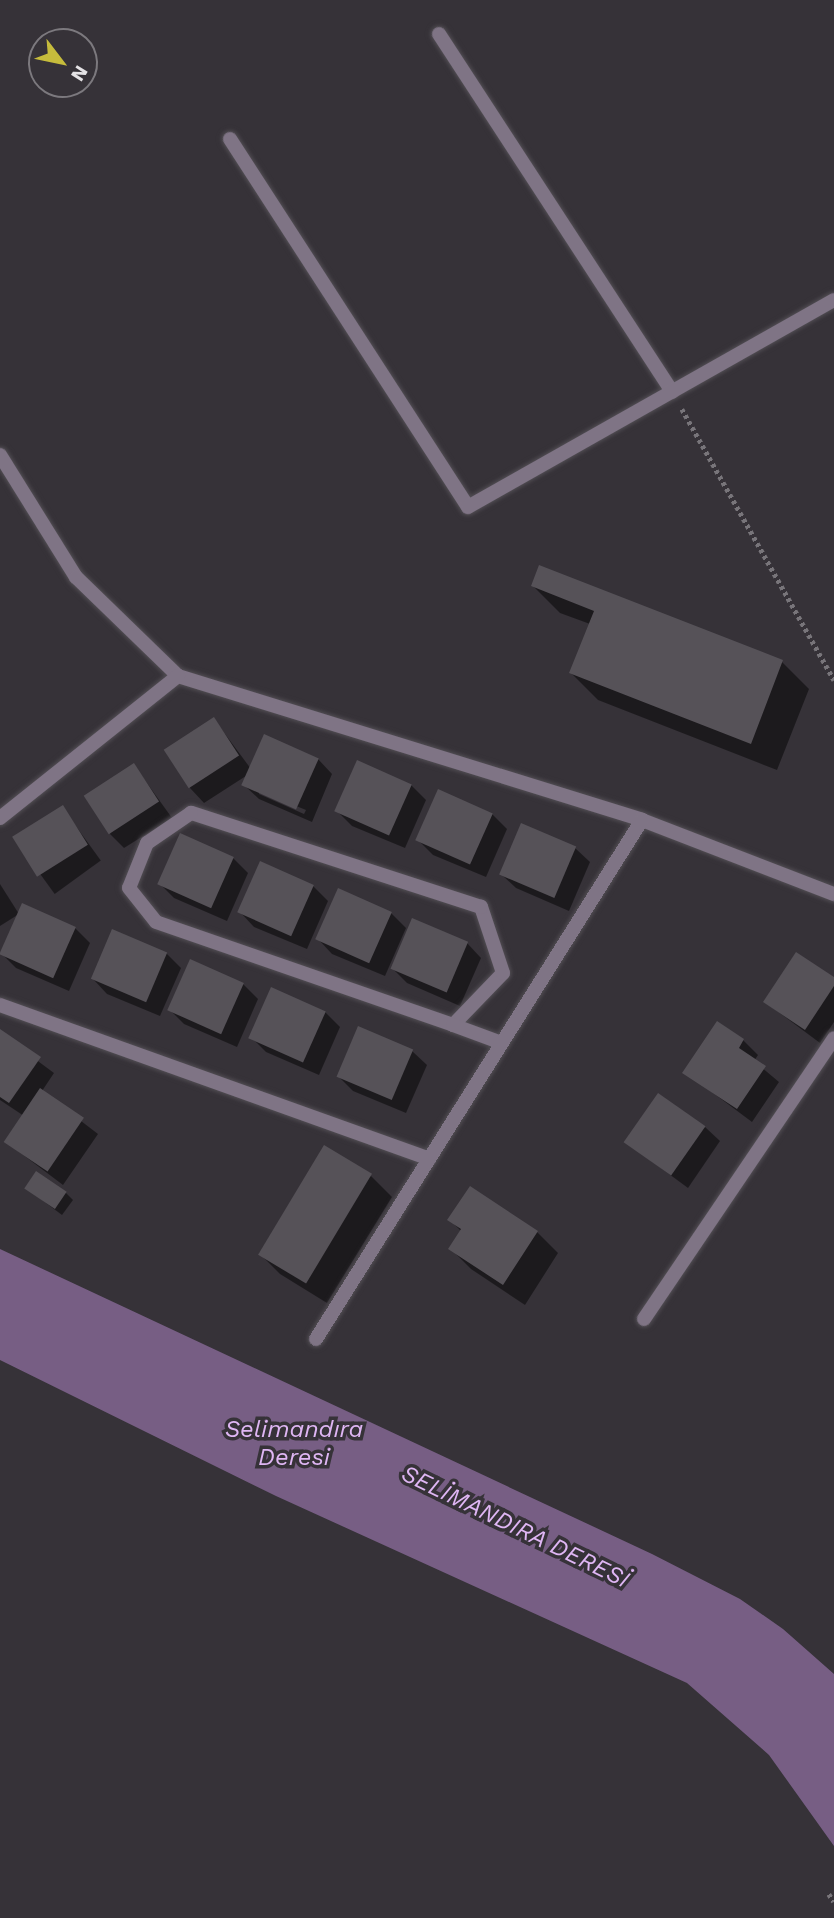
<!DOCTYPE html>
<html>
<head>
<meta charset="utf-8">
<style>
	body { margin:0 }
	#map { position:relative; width:834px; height:1918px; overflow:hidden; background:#363238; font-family:"Work Sans",sans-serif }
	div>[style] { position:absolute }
	.water>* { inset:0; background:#775e84 }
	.shadow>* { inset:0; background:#0007; transform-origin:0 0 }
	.building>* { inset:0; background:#565258; transform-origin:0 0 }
	.path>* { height:4.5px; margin-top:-2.25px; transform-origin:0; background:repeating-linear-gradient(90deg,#78757a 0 3.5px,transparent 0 7px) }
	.roads { filter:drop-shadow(0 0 2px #524e54) drop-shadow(0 0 2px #524e54) }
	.minor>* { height:14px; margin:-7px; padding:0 7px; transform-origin:7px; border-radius:7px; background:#7f7485 }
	span { translate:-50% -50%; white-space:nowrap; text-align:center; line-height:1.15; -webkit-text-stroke:7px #363238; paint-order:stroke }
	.water-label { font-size:24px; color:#dfb6f4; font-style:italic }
	.north { position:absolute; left:28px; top:28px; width:70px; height:70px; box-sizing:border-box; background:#363238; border:2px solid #7c797e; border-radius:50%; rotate:122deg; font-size:19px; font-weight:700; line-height:28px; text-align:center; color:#e5e3e6 }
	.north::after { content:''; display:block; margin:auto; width:24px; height:32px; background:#c6bc3c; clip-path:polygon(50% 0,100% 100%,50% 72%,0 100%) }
</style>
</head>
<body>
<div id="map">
	<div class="water">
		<i style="clip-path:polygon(0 1249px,652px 1554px,740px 1599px,783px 1629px,834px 1674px,834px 1846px,769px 1755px,687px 1683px,276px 1496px,0 1360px)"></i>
	</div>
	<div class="shadow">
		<i style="clip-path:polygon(540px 568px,782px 662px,809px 689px,777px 770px,598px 700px,571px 673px,590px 624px,560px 613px,533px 586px)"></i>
		<i style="clip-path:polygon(evenodd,214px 719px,251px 769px,318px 759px,332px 774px,312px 822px,259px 799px,244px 785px,249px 774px,204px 803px,190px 788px,165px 750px,214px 719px,259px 791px,306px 810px,304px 814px,259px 794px,259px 791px)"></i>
		<i style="clip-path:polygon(134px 765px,172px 818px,124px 848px,110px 834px)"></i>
		<i style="clip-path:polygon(411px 785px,426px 800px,405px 848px,352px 826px,337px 811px)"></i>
		<i style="left:62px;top:807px;width:66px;height:57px;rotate:54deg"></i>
		<i style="clip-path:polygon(492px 814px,507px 829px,486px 877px,433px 855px,418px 840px)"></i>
		<i style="clip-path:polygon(575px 848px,590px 862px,569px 911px,516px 888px,501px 874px)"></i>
		<i style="clip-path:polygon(233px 858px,248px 873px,227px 921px,174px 898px,160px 884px)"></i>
		<i style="clip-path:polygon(0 884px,19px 914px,0 926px)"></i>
		<i style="clip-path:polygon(313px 886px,328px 901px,307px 949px,254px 927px,240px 912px)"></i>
		<i style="clip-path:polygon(391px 913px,406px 928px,385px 976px,332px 954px,318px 939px)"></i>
		<i style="clip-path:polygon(75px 928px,90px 943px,69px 991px,16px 968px,2px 954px)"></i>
		<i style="clip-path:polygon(467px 943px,481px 958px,460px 1006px,407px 983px,393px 969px)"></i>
		<i style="clip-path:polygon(166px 953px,181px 968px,160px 1016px,107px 994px,93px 979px)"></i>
		<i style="clip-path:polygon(834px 979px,834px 1022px,820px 1043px,765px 1002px)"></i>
		<i style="clip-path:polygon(243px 984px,258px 999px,237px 1047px,184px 1024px,170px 1010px)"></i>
		<i style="clip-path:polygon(325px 1012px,340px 1027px,319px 1075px,266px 1052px,252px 1038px)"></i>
		<i style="clip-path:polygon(359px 1028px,412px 1051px,427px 1065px,406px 1113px,353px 1091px,338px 1076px)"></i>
		<i style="clip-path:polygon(0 1033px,54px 1073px,42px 1091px,98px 1134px,63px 1185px,6px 1142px,24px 1116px,0 1100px)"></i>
		<i style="clip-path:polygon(743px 1040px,758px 1055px,754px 1061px,779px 1082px,752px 1122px,685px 1072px)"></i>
		<i style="clip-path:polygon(705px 1127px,720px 1141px,688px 1188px,627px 1143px)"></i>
		<i style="clip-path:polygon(371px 1176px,392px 1197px,327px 1303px,280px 1274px,259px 1253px)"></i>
		<i style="clip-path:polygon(26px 1188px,66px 1193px,73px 1200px,62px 1215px)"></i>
		<i style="clip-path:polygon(450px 1220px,537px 1232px,558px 1253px,525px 1305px,471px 1269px,450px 1248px,461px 1231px)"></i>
	</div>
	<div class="building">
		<i style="clip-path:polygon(539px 565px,783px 660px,751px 744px,569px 673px,594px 611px,531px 586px)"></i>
		<i style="left:214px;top:717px;width:46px;height:60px;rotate:57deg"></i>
		<i style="left:264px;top:734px;width:60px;height:56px;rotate:24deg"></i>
		<i style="left:357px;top:760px;width:60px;height:56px;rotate:24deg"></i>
		<i style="left:134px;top:763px;width:46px;height:60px;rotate:57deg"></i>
		<i style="left:438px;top:789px;width:60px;height:56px;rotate:24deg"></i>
		<i style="left:63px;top:805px;width:47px;height:60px;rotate:58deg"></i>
		<i style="left:521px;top:823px;width:60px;height:56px;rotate:23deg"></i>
		<i style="left:180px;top:833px;width:59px;height:56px;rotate:24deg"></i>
		<i style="left:260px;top:861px;width:59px;height:56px;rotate:24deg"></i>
		<i style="left:338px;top:888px;width:59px;height:56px;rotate:24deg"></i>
		<i style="left:22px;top:903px;width:59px;height:56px;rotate:24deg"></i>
		<i style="left:412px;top:918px;width:61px;height:55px;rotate:23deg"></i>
		<i style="left:112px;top:929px;width:60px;height:54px;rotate:23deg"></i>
		<i style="clip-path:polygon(796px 952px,834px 977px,834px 986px,805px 1030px,763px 1002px)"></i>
		<i style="left:190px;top:959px;width:59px;height:56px;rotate:24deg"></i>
		<i style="left:271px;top:987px;width:60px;height:56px;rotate:24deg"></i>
		<i style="clip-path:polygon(717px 1021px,744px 1039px,739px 1048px,766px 1066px,737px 1109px,682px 1073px)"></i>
		<i style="left:358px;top:1026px;width:60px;height:55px;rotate:23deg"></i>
		<i style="clip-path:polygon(0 1029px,41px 1057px,9px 1103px,0 1097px)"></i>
		<i style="left:40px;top:1088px;width:53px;height:65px;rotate:34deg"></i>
		<i style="left:658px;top:1093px;width:58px;height:60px;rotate:35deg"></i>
		<i style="left:324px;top:1145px;width:56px;height:128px;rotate:31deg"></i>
		<i style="left:36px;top:1171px;width:37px;height:21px;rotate:34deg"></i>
		<i style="clip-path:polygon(470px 1186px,538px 1231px,503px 1285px,448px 1249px,461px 1229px,447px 1220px)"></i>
	</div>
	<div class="path">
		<i style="left:682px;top:409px;width:311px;rotate:60.7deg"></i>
		<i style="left:829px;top:1894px;width:9px;rotate:58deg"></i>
	</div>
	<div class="roads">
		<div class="minor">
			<i style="left:439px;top:34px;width:427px;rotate:56.9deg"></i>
			<i style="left:230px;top:139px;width:438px;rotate:57.1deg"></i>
			<i style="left:468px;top:507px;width:420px;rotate:-29.5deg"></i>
			<i style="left:0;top:455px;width:144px;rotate:58.1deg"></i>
			<i style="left:76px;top:577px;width:142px;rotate:44.1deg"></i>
			<i style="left:178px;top:676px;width:486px;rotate:17.2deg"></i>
			<i style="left:642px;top:820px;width:206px;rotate:21.1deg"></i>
			<i style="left:0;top:818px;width:228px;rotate:-38.6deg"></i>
			<i style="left:0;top:1005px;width:456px;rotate:19.7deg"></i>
			<i style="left:453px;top:1025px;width:72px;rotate:-46.1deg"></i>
			<i style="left:503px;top:973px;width:70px;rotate:-108.4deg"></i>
			<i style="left:481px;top:907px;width:305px;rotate:-162deg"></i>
			<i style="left:191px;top:813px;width:53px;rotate:145.7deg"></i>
			<i style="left:147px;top:843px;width:48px;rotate:111.8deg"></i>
			<i style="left:129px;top:888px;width:43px;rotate:51.5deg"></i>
			<i style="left:156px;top:922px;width:314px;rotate:19.1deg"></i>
			<i style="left:453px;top:1025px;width:52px;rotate:20.2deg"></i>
			<i style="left:644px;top:1319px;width:339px;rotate:-55.9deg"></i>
			<i style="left:316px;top:1339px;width:613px;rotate:-57.87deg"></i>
		</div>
	</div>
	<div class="water-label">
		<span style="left:294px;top:1444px">Selimandıra<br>Deresi</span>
		<span style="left:515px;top:1527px;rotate:26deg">SELİMANDIRA DERESİ</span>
	</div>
	<div class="north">N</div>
</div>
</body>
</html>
